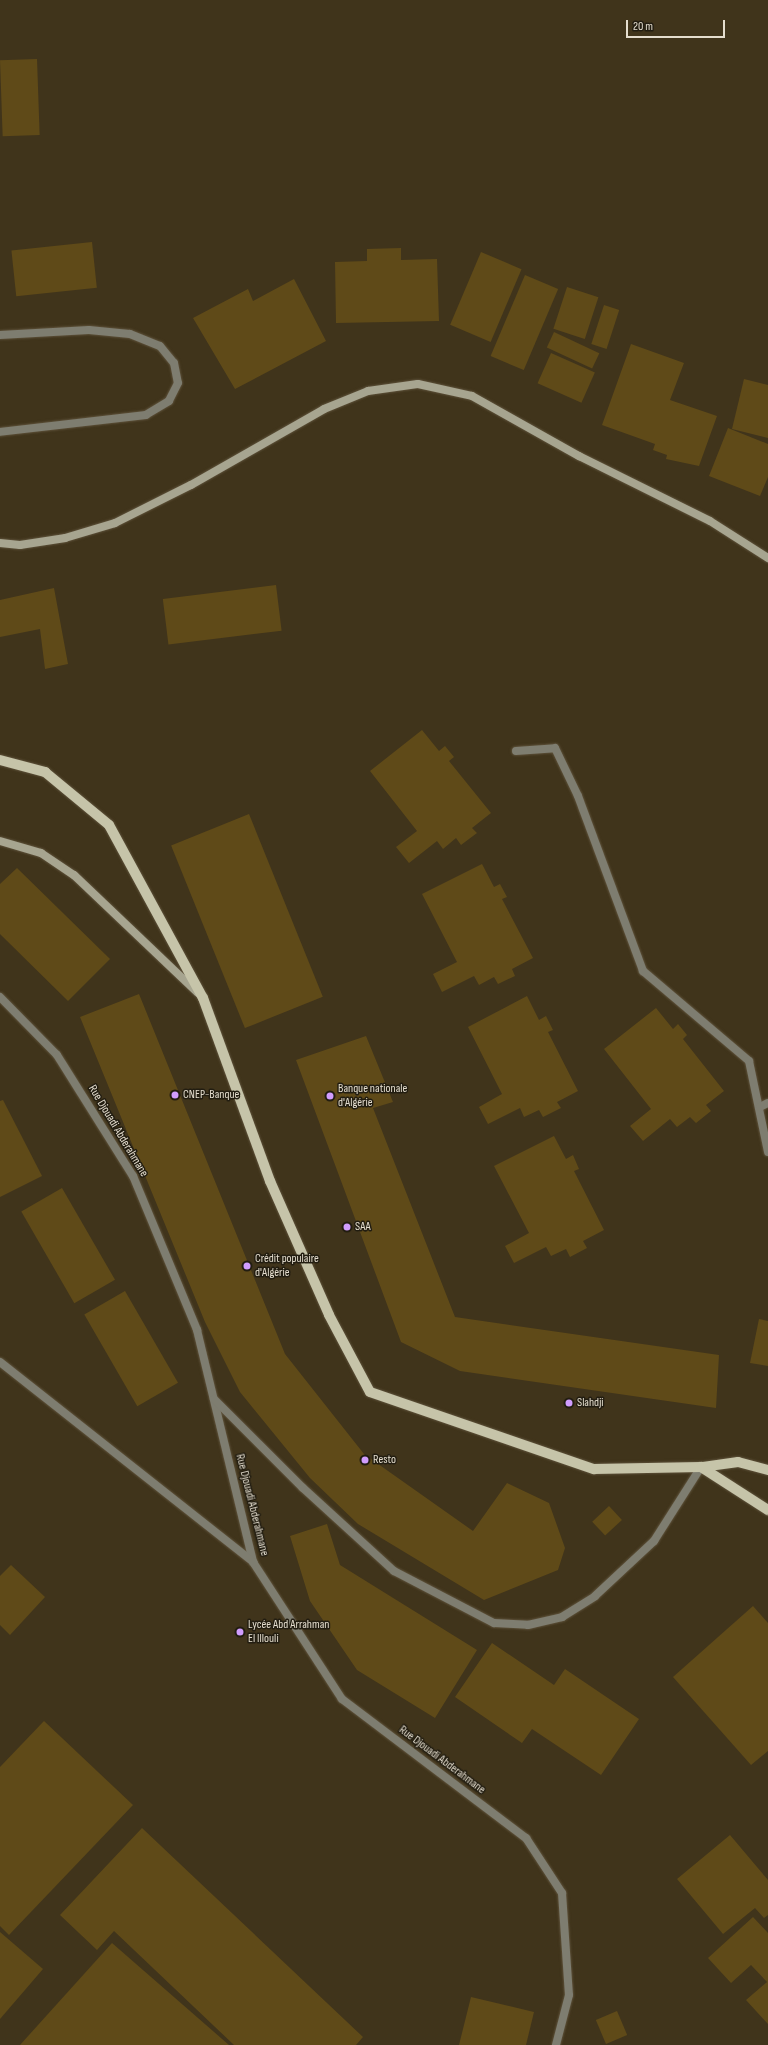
<!DOCTYPE html>
<html>
<head>
<meta charset="utf-8">
<style>
	body { margin:0 }
	#map { position:relative; width:768px; height:2045px; overflow:hidden; background:#40341b; font-family:"Sofia Sans Condensed",sans-serif }
	div>[style] { position:absolute }
	.building>* { inset:0; background:#5f4a18; transform-origin:0 0 }
	.roads { filter:drop-shadow(0 0 1px #5e523b) drop-shadow(0 0 1px #5e523b) }
	.minor>* { height:8px; margin:-4px; padding:0 4px; transform-origin:4px; border-radius:4px; background:#7e7d70 }
	.tertiary>* { height:8px; margin:-4px; padding:0 4px; transform-origin:4px; border-radius:4px; background:#7e7d70 }
	.secondary>* { height:8px; margin:-4px; padding:0 4px; transform-origin:4px; border-radius:4px; background:#a7a590 }
	.primary>* { height:10px; margin:-5px; padding:0 5px; transform-origin:5px; border-radius:5px; background:#c6c4a9 }
	.dots>* { width:11px; height:11px; translate:-50% -50%; box-sizing:border-box; border:2px solid #221d11; border-radius:50% }
	span { translate:-50% -50%; white-space:nowrap; text-align:center; line-height:1.15; -webkit-text-stroke:3px #221d11; paint-order:stroke }
	.poi-label { font-size:12px; color:#e4ddce }
	.left { translate:0 -50%; text-align:left }
	.street-label { font-size:12px; color:#e4ddce }
	.scale { position:absolute; left:626px; top:20px; width:99px; height:18px; box-sizing:border-box; border:2px solid #e4ddce; border-top:0; padding-left:5px; font-size:12px; line-height:14px; white-space:nowrap; color:#e4ddce; -webkit-text-stroke:3px #221d11; paint-order:stroke }
</style>
</head>
<body>
<div id="map">
	<div class="building">
		<i style="left:37px;top:59px;width:76px;height:37px;rotate:88deg"></i>
		<i style="left:92px;top:242px;width:46px;height:81px;rotate:84deg"></i>
		<i style="clip-path:polygon(401px 248px,401px 260px,437px 259px,439px 321px,336px 323px,335px 262px,367px 261px,367px 249px)"></i>
		<i style="left:481px;top:252px;width:44px;height:79px;rotate:23deg"></i>
		<i style="left:525px;top:275px;width:36px;height:88px;rotate:23deg"></i>
		<i style="clip-path:polygon(294px 279px,326px 341px,235px 389px,193px 318px,248px 289px,253px 301px)"></i>
		<i style="left:567px;top:287px;width:33px;height:44px;rotate:18deg"></i>
		<i style="left:604px;top:305px;width:16px;height:41px;rotate:18deg"></i>
		<i style="left:554px;top:332px;width:50px;height:17px;rotate:25deg"></i>
		<i style="clip-path:polygon(631px 344px,684px 363px,670px 400px,717px 416px,699px 466px,666px 459px,667px 455px,653px 450px,655px 444px,602px 425px)"></i>
		<i style="left:551px;top:353px;width:48px;height:33px;rotate:24deg"></i>
		<i style="clip-path:polygon(744px 379px,768px 385px,768px 438px,732px 429px)"></i>
		<i style="clip-path:polygon(728px 428px,768px 444px,768px 477px,760px 496px,709px 476px)"></i>
		<i style="left:276px;top:585px;width:46px;height:114px;rotate:83deg"></i>
		<i style="clip-path:polygon(54px 588px,68px 664px,45px 669px,40px 629px,0 637px,0 600px)"></i>
		<i style="clip-path:polygon(422px 730px,439px 751px,445px 746px,454px 757px,449px 761px,491px 813px,472px 828px,477px 833px,461px 845px,456px 838px,443px 849px,437px 841px,409px 863px,396px 847px,417px 831px,370px 771px)"></i>
		<i style="left:249px;top:814px;width:197px;height:84px;rotate:68deg"></i>
		<i style="clip-path:polygon(482px 864px,494px 887px,500px 884px,507px 897px,502px 899px,533px 958px,512px 969px,515px 976px,498px 984px,494px 977px,479px 985px,474px 976px,442px 992px,433px 974px,457px 962px,422px 894px)"></i>
		<i style="clip-path:polygon(17px 868px,110px 959px,68px 1001px,0 934px,0 884px)"></i>
		<i style="clip-path:polygon(139px 994px,285px 1354px,364px 1454px,473px 1531px,507px 1483px,549px 1503px,565px 1548px,558px 1570px,484px 1600px,358px 1524px,310px 1478px,240px 1392px,205px 1322px,80px 1017px)"></i>
		<i style="clip-path:polygon(527px 996px,539px 1020px,546px 1016px,553px 1030px,548px 1032px,578px 1091px,557px 1102px,561px 1108px,543px 1117px,539px 1110px,524px 1117px,520px 1108px,488px 1124px,479px 1107px,502px 1094px,468px 1027px)"></i>
		<i style="clip-path:polygon(656px 1008px,673px 1029px,678px 1024px,687px 1035px,683px 1039px,724px 1091px,706px 1105px,711px 1111px,696px 1123px,690px 1117px,677px 1127px,670px 1119px,643px 1141px,630px 1126px,651px 1109px,604px 1049px)"></i>
		<i style="clip-path:polygon(366px 1036px,393px 1102px,373px 1108px,455px 1317px,719px 1355px,716px 1408px,460px 1371px,401px 1342px,296px 1060px)"></i>
		<i style="clip-path:polygon(3px 1100px,42px 1176px,0 1197px,0 1101px)"></i>
		<i style="clip-path:polygon(554px 1136px,566px 1159px,573px 1155px,579px 1169px,574px 1171px,604px 1230px,583px 1241px,587px 1248px,570px 1257px,566px 1249px,551px 1256px,546px 1247px,514px 1263px,505px 1246px,529px 1233px,494px 1166px)"></i>
		<i style="left:62px;top:1188px;width:106px;height:47px;rotate:60deg"></i>
		<i style="left:125px;top:1291px;width:106px;height:47px;rotate:60deg"></i>
		<i style="clip-path:polygon(759px 1319px,768px 1321px,768px 1366px,750px 1363px)"></i>
		<i style="left:609px;top:1506px;width:19px;height:23px;rotate:47deg"></i>
		<i style="clip-path:polygon(327px 1524px,340px 1565px,477px 1650px,435px 1718px,357px 1670px,310px 1601px,290px 1536px)"></i>
		<i style="clip-path:polygon(11px 1565px,45px 1597px,10px 1635px,0 1625px,0 1576px)"></i>
		<i style="clip-path:polygon(753px 1606px,768px 1623px,768px 1751px,751px 1765px,673px 1677px)"></i>
		<i style="clip-path:polygon(492px 1643px,554px 1685px,565px 1669px,639px 1719px,601px 1775px,532px 1729px,522px 1743px,455px 1697px)"></i>
		<i style="clip-path:polygon(44px 1721px,133px 1805px,9px 1935px,0 1926px,0 1767px)"></i>
		<i style="clip-path:polygon(142px 1828px,363px 2037px,356px 2045px,234px 2045px,114px 1931px,97px 1950px,60px 1915px)"></i>
		<i style="clip-path:polygon(730px 1835px,768px 1880px,768px 1915px,764px 1918px,755px 1908px,723px 1934px,677px 1879px)"></i>
		<i style="clip-path:polygon(753px 1917px,768px 1933px,768px 2024px,746px 2000px,767px 1982px,751px 1965px,731px 1983px,708px 1958px)"></i>
		<i style="clip-path:polygon(0 1932px,43px 1969px,0 2019px)"></i>
		<i style="clip-path:polygon(112px 1943px,229px 2045px,20px 2045px)"></i>
		<i style="clip-path:polygon(471px 1997px,534px 2012px,526px 2045px,459px 2045px)"></i>
		<i style="left:617px;top:2011px;width:26px;height:23px;rotate:67deg"></i>
	</div>
	<div class="roads">
		<div class="minor">
			<i style="left:516px;top:751px;width:39px;rotate:-4deg"></i>
			<i style="left:555px;top:748px;width:53px;rotate:64.4deg"></i>
			<i style="left:578px;top:796px;width:187px;rotate:69.6deg"></i>
			<i style="left:643px;top:971px;width:139px;rotate:40.3deg"></i>
			<i style="left:749px;top:1061px;width:93px;rotate:78.2deg"></i>
			<i style="left:0;top:997px;width:81px;rotate:45.5deg"></i>
			<i style="left:57px;top:1055px;width:143px;rotate:57.9deg"></i>
			<i style="left:133px;top:1176px;width:167px;rotate:67.4deg"></i>
			<i style="left:197px;top:1330px;width:239px;rotate:76.4deg"></i>
			<i style="left:253px;top:1562px;width:163px;rotate:57deg"></i>
			<i style="left:342px;top:1699px;width:231px;rotate:37.1deg"></i>
			<i style="left:526px;top:1838px;width:66px;rotate:56.8deg"></i>
			<i style="left:562px;top:1893px;width:102px;rotate:86.1deg"></i>
			<i style="left:569px;top:1995px;width:52px;rotate:104.6deg"></i>
			<i style="left:760px;top:1107px;width:9px;rotate:-27deg"></i>
			<i style="left:0;top:1362px;width:323px;rotate:38.3deg"></i>
			<i style="left:214px;top:1399px;width:126px;rotate:45deg"></i>
			<i style="left:303px;top:1488px;width:123px;rotate:42.4deg"></i>
			<i style="left:394px;top:1571px;width:113px;rotate:27.5deg"></i>
			<i style="left:494px;top:1623px;width:34px;rotate:3deg"></i>
			<i style="left:528px;top:1625px;width:35px;rotate:-13deg"></i>
			<i style="left:562px;top:1617px;width:39px;rotate:-32deg"></i>
			<i style="left:595px;top:1596px;width:81px;rotate:-43deg"></i>
			<i style="left:654px;top:1541px;width:88px;rotate:-57.6deg"></i>
		</div>
		<div class="tertiary">
			<i style="left:0;top:335px;width:89px;rotate:-3.2deg"></i>
			<i style="left:89px;top:330px;width:41px;rotate:5.6deg"></i>
			<i style="left:130px;top:334px;width:32px;rotate:22deg"></i>
			<i style="left:160px;top:346px;width:22px;rotate:51deg"></i>
			<i style="left:174px;top:363px;width:20px;rotate:79deg"></i>
			<i style="left:178px;top:383px;width:20px;rotate:117deg"></i>
			<i style="left:169px;top:401px;width:27px;rotate:149deg"></i>
			<i style="left:146px;top:415px;width:147px;rotate:173.4deg"></i>
		</div>
		<div class="secondary">
			<i style="left:0;top:543px;width:20px;rotate:6deg"></i>
			<i style="left:20px;top:545px;width:46px;rotate:-8.8deg"></i>
			<i style="left:65px;top:538px;width:52px;rotate:-16.7deg"></i>
			<i style="left:115px;top:523px;width:85px;rotate:-26.6deg"></i>
			<i style="left:191px;top:485px;width:153px;rotate:-29.7deg"></i>
			<i style="left:324px;top:409px;width:48px;rotate:-22.2deg"></i>
			<i style="left:368px;top:391px;width:50px;rotate:-8deg"></i>
			<i style="left:418px;top:384px;width:55px;rotate:12.5deg"></i>
			<i style="left:472px;top:396px;width:123px;rotate:29.3deg"></i>
			<i style="left:579px;top:456px;width:146px;rotate:26.4deg"></i>
			<i style="left:710px;top:521px;width:69px;rotate:32.5deg"></i>
			<i style="left:0;top:841px;width:43px;rotate:16.3deg"></i>
			<i style="left:41px;top:853px;width:40px;rotate:34deg"></i>
			<i style="left:74px;top:875px;width:171px;rotate:43.6deg"></i>
		</div>
		<div class="primary">
			<i style="left:0;top:760px;width:47px;rotate:14.9deg"></i>
			<i style="left:45px;top:772px;width:83px;rotate:39.6deg"></i>
			<i style="left:109px;top:825px;width:197px;rotate:61.5deg"></i>
			<i style="left:203px;top:998px;width:195px;rotate:69.9deg"></i>
			<i style="left:270px;top:1181px;width:146px;rotate:66.2deg"></i>
			<i style="left:329px;top:1315px;width:87px;rotate:62deg"></i>
			<i style="left:370px;top:1392px;width:237px;rotate:19deg"></i>
			<i style="left:594px;top:1469px;width:107px;rotate:-1.1deg"></i>
			<i style="left:768px;top:1470px;width:31px;rotate:-165deg"></i>
			<i style="left:738px;top:1462px;width:37px;rotate:172deg"></i>
			<i style="left:701px;top:1467px;width:80px;rotate:32.7deg"></i>
		</div>
	</div>
	<div class="dots">
		<i style="left:175px;top:1095px;background:#d19dfe"></i>
		<i style="left:330px;top:1096px;background:#d19dfe"></i>
		<i style="left:347px;top:1227px;background:#d19dfe"></i>
		<i style="left:247px;top:1266px;background:#d19dfe"></i>
		<i style="left:569px;top:1403px;background:#d19dfe"></i>
		<i style="left:365px;top:1460px;background:#d19dfe"></i>
		<i style="left:240px;top:1632px;background:#d19dfe"></i>
	</div>
	<div class="poi-label">
		<span class="left" style="left:338px;top:1096px">Banque nationale<br>d'Algérie</span>
		<span class="left" style="left:183px;top:1095px">CNEP-Banque</span>
		<span class="left" style="left:355px;top:1227px">SAA</span>
		<span class="left" style="left:255px;top:1266px">Crédit populaire<br>d'Algérie</span>
		<span class="left" style="left:577px;top:1403px">Slahdji</span>
		<span class="left" style="left:373px;top:1460px">Resto</span>
		<span class="left" style="left:248px;top:1632px">Lycée Abd Arrahman<br>El Illouli</span>
	</div>
	<div class="street-label">
		<span style="left:118px;top:1131px;rotate:59deg">Rue Djouadi Abderahmane</span>
		<span style="left:252px;top:1505px;rotate:76deg">Rue Djouadi Abderahmane</span>
		<span style="left:442px;top:1760px;rotate:37deg">Rue Djouadi Abderahmane</span>
	</div>
	<div class="scale">20 m</div>
</div>
</body>
</html>
